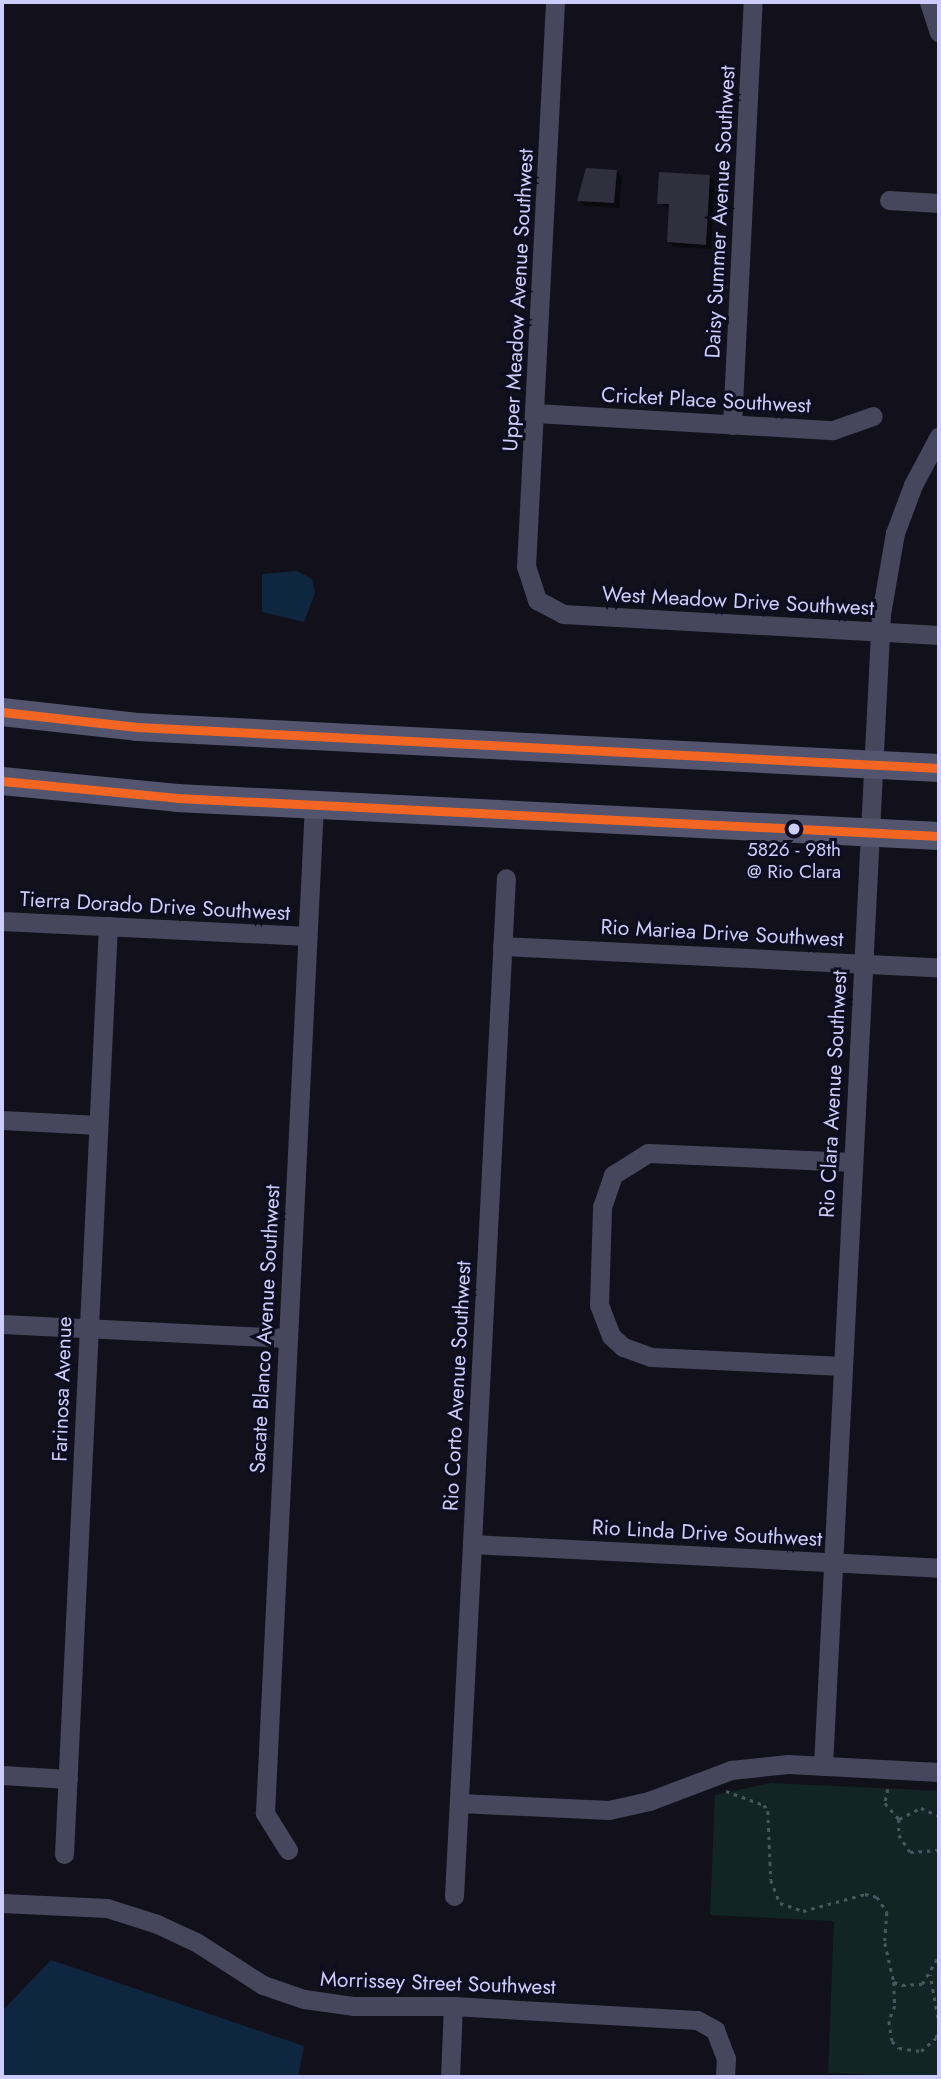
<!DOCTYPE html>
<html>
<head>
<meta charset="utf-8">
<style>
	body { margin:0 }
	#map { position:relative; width:941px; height:2079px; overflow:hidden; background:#12111b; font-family:Jost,sans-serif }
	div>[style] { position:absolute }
	.green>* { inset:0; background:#112624 }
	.water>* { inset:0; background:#0e263f }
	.shadow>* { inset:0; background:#0007 }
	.building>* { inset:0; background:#302f3d }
	.path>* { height:2.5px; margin-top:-1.25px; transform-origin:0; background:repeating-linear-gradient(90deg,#485761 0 3.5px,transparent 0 8.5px) }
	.street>* { height:19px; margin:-9.5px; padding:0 9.5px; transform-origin:9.5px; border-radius:9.5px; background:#46475c }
	.secondary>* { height:28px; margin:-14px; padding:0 14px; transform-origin:14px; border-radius:14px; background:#53556e }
	.bus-1>* { height:9px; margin:-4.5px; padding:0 4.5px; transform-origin:4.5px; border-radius:4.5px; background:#f26522 }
	.dots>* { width:19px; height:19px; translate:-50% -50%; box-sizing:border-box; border:4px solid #0e0d1f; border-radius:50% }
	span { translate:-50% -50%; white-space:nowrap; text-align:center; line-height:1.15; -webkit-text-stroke:6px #0e0d1f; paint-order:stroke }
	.bus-label { font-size:19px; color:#cdcdfd }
	.street-label { font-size:21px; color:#cdcdfd }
	.frame { position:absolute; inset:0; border:4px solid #cdcdfd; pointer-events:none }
</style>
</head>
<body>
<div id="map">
	<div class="green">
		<i style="clip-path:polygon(771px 1783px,939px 1791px,939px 2077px,828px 2073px,834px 1921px,710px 1915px,715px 1795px)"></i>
	</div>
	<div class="water">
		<i style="clip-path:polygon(297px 571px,312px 579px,315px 593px,304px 622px,262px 612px,262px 574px)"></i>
		<i style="clip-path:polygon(51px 1960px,304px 2046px,298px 2077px,2px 2077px,2px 2011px)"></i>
	</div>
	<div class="shadow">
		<i style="clip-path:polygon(616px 171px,622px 177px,619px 208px,585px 206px,579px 200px)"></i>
		<i style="clip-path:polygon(710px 177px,715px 182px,711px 249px,674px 247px,669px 242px,671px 209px,659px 203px)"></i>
	</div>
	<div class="building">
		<i style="clip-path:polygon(586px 168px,617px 170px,614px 203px,577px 201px)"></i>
		<i style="clip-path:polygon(659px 172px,710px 175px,706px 245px,667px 242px,669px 204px,657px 204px)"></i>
	</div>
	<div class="path">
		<i style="left:888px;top:1789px;width:14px;rotate:102deg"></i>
		<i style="left:885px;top:1803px;width:21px;rotate:49deg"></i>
		<i style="left:899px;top:1819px;width:25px;rotate:-27deg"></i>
		<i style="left:921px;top:1808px;width:20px;rotate:24deg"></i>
		<i style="left:726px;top:1791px;width:40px;rotate:20.2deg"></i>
		<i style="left:764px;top:1805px;width:7px;rotate:56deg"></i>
		<i style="left:768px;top:1811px;width:69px;rotate:87.5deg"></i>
		<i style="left:771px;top:1880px;width:25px;rotate:69deg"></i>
		<i style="left:780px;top:1903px;width:24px;rotate:19deg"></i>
		<i style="left:803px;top:1911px;width:64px;rotate:-15.3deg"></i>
		<i style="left:865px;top:1894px;width:12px;rotate:14deg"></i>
		<i style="left:877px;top:1897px;width:18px;rotate:56deg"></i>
		<i style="left:887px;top:1912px;width:31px;rotate:94deg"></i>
		<i style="left:885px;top:1943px;width:40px;rotate:77deg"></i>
		<i style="left:894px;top:1982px;width:9px;rotate:21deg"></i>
		<i style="left:902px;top:1985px;width:20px;rotate:-3deg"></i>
		<i style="left:922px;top:1984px;width:33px;rotate:-59deg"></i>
		<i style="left:899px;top:1819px;width:16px;rotate:90deg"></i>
		<i style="left:899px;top:1835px;width:20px;rotate:57deg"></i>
		<i style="left:910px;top:1852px;width:29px;rotate:-4deg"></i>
		<i style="left:894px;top:1982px;width:24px;rotate:88deg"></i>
		<i style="left:895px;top:2006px;width:16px;rotate:112deg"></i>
		<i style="left:889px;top:2021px;width:20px;rotate:81deg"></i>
		<i style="left:892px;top:2041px;width:10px;rotate:45deg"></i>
		<i style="left:899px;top:2048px;width:22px;rotate:8deg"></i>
		<i style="left:921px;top:2051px;width:20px;rotate:-41deg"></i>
		<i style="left:936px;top:2038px;width:12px;rotate:-76deg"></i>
		<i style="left:939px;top:2026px;width:52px;rotate:-100deg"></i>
	</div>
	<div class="street">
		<i style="left:555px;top:2px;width:565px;rotate:92.94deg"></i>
		<i style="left:526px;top:566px;width:36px;rotate:72deg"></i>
		<i style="left:537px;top:600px;width:30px;rotate:28deg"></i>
		<i style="left:563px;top:614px;width:377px;rotate:3.2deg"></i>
		<i style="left:929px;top:2px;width:32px;rotate:72deg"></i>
		<i style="left:889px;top:200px;width:50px;rotate:3.4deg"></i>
		<i style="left:535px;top:413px;width:298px;rotate:3.3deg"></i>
		<i style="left:833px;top:430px;width:42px;rotate:-19.3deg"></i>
		<i style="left:732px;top:425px;width:424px;rotate:-87.2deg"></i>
		<i style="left:2px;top:921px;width:305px;rotate:2.8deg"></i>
		<i style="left:502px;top:946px;width:438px;rotate:2.8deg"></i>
		<i style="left:2px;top:1120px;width:96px;rotate:3deg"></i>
		<i style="left:2px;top:1324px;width:285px;rotate:2.8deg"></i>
		<i style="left:843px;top:1366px;width:192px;rotate:-177.3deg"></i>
		<i style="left:651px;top:1357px;width:30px;rotate:-160deg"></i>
		<i style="left:623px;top:1347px;width:16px;rotate:-137deg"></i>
		<i style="left:611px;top:1336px;width:33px;rotate:-111deg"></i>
		<i style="left:599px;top:1305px;width:98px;rotate:-88.2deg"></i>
		<i style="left:602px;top:1207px;width:34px;rotate:-71deg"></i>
		<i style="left:613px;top:1175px;width:41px;rotate:-32.2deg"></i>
		<i style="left:648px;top:1153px;width:205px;rotate:2.5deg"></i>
		<i style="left:472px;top:1544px;width:468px;rotate:2.9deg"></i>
		<i style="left:823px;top:1766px;width:1153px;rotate:-87.12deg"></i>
		<i style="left:881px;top:614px;width:82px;rotate:-80.2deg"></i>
		<i style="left:895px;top:533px;width:51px;rotate:-69.4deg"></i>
		<i style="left:913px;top:485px;width:55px;rotate:-62deg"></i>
		<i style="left:2px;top:1775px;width:66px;rotate:3.5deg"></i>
		<i style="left:459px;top:1803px;width:150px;rotate:2.7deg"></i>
		<i style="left:609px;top:1810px;width:41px;rotate:-12.7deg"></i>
		<i style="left:649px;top:1801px;width:88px;rotate:-20.7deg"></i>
		<i style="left:731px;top:1770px;width:57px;rotate:-6deg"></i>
		<i style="left:788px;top:1764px;width:151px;rotate:3deg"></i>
		<i style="left:288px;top:1850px;width:44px;rotate:-121.9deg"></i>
		<i style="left:265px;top:1813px;width:1011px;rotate:-87.22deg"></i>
		<i style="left:64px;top:1854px;width:929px;rotate:-87.29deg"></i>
		<i style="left:454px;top:1896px;width:1019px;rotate:-87.08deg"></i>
		<i style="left:2px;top:1903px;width:105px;rotate:2.7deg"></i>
		<i style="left:107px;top:1908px;width:52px;rotate:17.7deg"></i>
		<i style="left:157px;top:1924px;width:43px;rotate:24.8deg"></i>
		<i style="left:196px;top:1942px;width:80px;rotate:32.7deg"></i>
		<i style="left:263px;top:1985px;width:43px;rotate:18.9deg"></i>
		<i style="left:304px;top:1999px;width:49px;rotate:8.1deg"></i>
		<i style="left:353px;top:2006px;width:100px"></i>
		<i style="left:453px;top:2006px;width:244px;rotate:3.3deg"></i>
		<i style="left:697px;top:2020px;width:21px;rotate:29deg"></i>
		<i style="left:715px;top:2030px;width:30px;rotate:69deg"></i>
		<i style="left:726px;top:2058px;width:19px;rotate:93deg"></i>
		<i style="left:450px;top:2077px;width:71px;rotate:-87.6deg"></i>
	</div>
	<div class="secondary">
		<i style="left:2px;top:712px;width:136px;rotate:6.3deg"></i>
		<i style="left:137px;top:727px;width:803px;rotate:2.93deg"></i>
		<i style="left:2px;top:781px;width:176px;rotate:5.5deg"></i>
		<i style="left:177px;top:798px;width:763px;rotate:2.85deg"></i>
	</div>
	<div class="bus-1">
		<i style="left:2px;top:712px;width:136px;rotate:6.3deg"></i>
		<i style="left:137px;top:727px;width:803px;rotate:2.93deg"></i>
		<i style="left:2px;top:781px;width:176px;rotate:5.5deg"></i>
		<i style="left:177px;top:798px;width:763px;rotate:2.85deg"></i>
	</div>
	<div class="dots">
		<i style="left:794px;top:829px;background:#cdcdfd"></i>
	</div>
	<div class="bus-label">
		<span style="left:794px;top:861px">5826 - 98th<br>@ Rio Clara</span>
	</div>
	<div class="street-label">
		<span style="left:720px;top:212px;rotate:-87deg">Daisy Summer Avenue Southwest</span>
		<span style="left:518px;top:300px;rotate:-87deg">Upper Meadow Avenue Southwest</span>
		<span style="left:706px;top:400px;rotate:3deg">Cricket Place Southwest</span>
		<span style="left:738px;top:601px;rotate:3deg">West Meadow Drive Southwest</span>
		<span style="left:155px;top:906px;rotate:3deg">Tierra Dorado Drive Southwest</span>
		<span style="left:722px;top:933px;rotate:3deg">Rio Mariea Drive Southwest</span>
		<span style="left:833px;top:1094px;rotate:-87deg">Rio Clara Avenue Southwest</span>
		<span style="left:265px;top:1329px;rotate:-87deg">Sacate Blanco Avenue Southwest</span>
		<span style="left:457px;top:1386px;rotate:-87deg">Rio Corto Avenue Southwest</span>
		<span style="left:62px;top:1389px;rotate:-88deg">Farinosa Avenue</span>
		<span style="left:707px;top:1533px;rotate:3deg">Rio Linda Drive Southwest</span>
		<span style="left:438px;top:1983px;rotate:2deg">Morrissey Street Southwest</span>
	</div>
	<div class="frame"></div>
</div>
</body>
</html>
